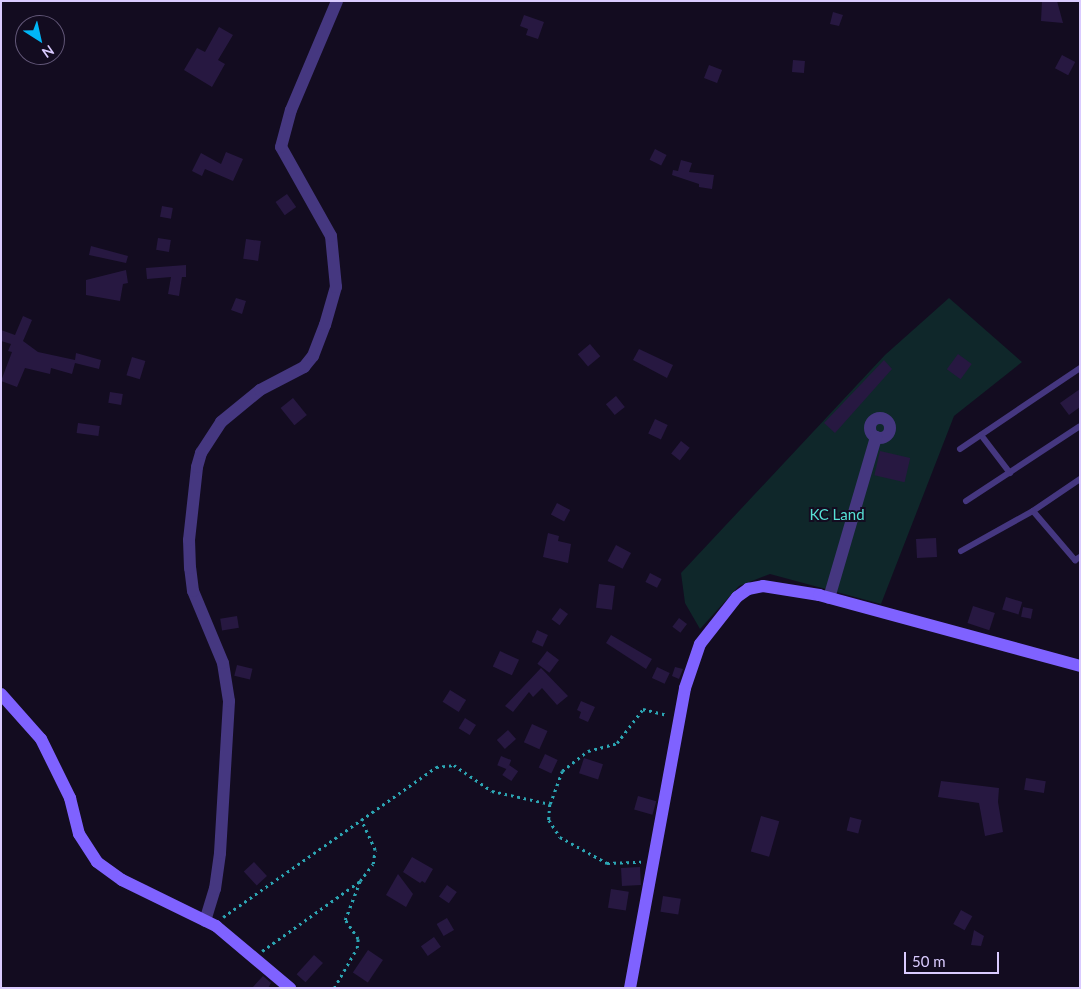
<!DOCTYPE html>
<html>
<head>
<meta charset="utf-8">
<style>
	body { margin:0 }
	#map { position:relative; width:1081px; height:989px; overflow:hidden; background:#130c20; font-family:Lato,sans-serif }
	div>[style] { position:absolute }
	.green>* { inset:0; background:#0f272a }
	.building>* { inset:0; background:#271841; transform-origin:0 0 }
	.path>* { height:2.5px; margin-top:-1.25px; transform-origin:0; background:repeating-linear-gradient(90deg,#2ca5b3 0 2.5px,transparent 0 6.5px) }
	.lane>* { height:6px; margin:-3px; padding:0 3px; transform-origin:3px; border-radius:3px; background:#453780 }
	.street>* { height:12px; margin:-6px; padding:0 6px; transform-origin:6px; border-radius:6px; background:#453780 }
	.street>.ring { margin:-6px; padding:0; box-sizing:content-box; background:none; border:12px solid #453780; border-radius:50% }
	.secondary>* { height:12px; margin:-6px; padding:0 6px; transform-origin:6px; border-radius:6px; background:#7f62ff }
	span { translate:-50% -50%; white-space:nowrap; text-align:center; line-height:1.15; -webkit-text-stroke:4px #130c20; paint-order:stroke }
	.park-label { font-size:15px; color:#56e0d4 }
	.frame { position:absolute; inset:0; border:2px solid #dacbff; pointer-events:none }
	.north { position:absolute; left:15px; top:15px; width:50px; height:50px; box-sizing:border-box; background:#130c20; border:1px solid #635879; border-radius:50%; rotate:145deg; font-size:14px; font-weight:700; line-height:20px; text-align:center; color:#dacbff }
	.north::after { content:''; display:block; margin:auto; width:18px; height:22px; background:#00b6f6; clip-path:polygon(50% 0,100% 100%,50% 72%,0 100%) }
	.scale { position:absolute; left:904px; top:952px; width:95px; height:22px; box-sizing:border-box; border:2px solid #dacbff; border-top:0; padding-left:6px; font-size:15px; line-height:18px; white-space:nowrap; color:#dacbff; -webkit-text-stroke:4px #130c20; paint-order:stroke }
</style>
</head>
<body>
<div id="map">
	<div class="green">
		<i style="clip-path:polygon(949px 298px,1022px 362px,954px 416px,881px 604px,770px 574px,739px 586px,700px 629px,685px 603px,681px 573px,885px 355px)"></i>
	</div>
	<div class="building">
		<i style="clip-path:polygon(1042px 1px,1057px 1px,1063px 23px,1041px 21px)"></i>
		<i style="clip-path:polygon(833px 12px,843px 15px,839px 26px,830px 24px)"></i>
		<i style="clip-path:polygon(524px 15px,544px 22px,538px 39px,526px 35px,528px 29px,520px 26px)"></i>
		<i style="clip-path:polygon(219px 27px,233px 35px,218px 60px,225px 64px,212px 87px,184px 70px,197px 48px,205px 52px)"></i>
		<i style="left:1062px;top:55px;width:15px;height:15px;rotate:28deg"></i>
		<i style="left:793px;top:60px;width:12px;height:12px;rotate:5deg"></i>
		<i style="left:709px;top:65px;width:14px;height:14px;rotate:21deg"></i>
		<i style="left:655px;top:149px;width:13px;height:12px;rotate:27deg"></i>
		<i style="clip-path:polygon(226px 152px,243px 159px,233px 181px,205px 169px,202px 176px,192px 171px,201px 153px,221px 164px)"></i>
		<i style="clip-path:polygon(681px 160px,692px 163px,689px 172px,714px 175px,712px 189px,699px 187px,699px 184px,672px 175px,673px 170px,678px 171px)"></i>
		<i style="left:287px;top:194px;width:16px;height:14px;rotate:55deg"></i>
		<i style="left:162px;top:206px;width:11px;height:11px;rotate:10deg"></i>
		<i style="left:158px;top:238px;width:13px;height:12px;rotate:9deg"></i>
		<i style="left:246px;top:239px;width:15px;height:20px;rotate:8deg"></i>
		<i style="clip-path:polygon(91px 246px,128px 256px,126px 263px,89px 255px)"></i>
		<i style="clip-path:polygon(186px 265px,186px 277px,182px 277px,179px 296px,168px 294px,171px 277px,147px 279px,146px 268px)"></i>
		<i style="clip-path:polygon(126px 270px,128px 283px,123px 284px,120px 301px,86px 295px,86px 280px)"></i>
		<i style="clip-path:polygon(236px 298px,246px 301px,242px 314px,231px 310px)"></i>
		<i style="clip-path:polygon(23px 316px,32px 320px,23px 341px,38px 352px,75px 360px,76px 353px,101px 360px,99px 369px,75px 363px,72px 374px,51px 368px,50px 374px,25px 368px,17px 387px,1px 381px,12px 352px,8px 351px,11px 344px,1px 341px,1px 330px,15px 335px)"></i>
		<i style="left:590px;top:344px;width:16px;height:16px;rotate:50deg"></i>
		<i style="clip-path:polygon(639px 349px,673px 365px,667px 378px,633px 360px)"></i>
		<i style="left:958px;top:354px;width:17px;height:19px;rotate:36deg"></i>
		<i style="left:132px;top:357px;width:14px;height:19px;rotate:17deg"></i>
		<i style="clip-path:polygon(884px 360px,892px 369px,835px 433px,824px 423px)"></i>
		<i style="clip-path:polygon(1080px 389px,1080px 407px,1069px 415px,1060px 403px)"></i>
		<i style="left:110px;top:392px;width:13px;height:11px;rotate:9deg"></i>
		<i style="left:616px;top:396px;width:14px;height:13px;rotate:51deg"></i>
		<i style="left:293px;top:398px;width:22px;height:16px;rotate:51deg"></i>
		<i style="left:655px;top:419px;width:14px;height:16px;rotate:25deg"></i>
		<i style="left:78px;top:423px;width:22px;height:10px;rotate:8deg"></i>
		<i style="left:681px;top:441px;width:11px;height:16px;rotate:38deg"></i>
		<i style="left:880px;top:451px;width:31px;height:25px;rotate:13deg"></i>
		<i style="left:557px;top:503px;width:15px;height:13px;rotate:28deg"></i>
		<i style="clip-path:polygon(548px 533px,559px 536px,558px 541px,571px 544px,568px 563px,543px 557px)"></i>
		<i style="left:936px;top:538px;width:19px;height:20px;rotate:87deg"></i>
		<i style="left:616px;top:545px;width:17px;height:18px;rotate:28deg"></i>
		<i style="left:650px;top:573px;width:13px;height:10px;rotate:27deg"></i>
		<i style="left:599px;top:584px;width:16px;height:24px;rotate:7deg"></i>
		<i style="left:1006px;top:597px;width:17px;height:13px;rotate:17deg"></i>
		<i style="left:973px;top:606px;width:23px;height:18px;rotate:18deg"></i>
		<i style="left:1023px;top:607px;width:10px;height:10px;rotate:11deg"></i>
		<i style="left:560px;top:608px;width:10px;height:14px;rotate:37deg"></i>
		<i style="left:237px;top:616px;width:12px;height:17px;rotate:81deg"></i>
		<i style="left:679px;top:618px;width:10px;height:11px;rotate:37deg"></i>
		<i style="left:537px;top:630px;width:12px;height:13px;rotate:24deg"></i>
		<i style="clip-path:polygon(611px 635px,652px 659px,646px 669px,606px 643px)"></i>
		<i style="left:500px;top:651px;width:21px;height:17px;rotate:25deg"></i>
		<i style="left:547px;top:651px;width:15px;height:16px;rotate:37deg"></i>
		<i style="left:237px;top:665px;width:16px;height:11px;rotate:14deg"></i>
		<i style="left:657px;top:667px;width:14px;height:12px;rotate:25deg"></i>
		<i style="clip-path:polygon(675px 667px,683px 669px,679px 679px,672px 676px)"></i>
		<i style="clip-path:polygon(541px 668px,568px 696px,557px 705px,542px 688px,533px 697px,529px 692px,513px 712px,505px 706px)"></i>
		<i style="left:450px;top:690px;width:19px;height:14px;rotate:32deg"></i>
		<i style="clip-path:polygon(581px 701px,595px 707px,588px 722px,579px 718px,581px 712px,577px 710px)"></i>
		<i style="left:465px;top:718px;width:13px;height:12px;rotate:32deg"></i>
		<i style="left:532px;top:724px;width:17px;height:20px;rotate:24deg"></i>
		<i style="left:508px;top:730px;width:12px;height:15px;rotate:48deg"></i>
		<i style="left:545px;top:754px;width:14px;height:15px;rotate:25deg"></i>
		<i style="left:501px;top:756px;width:11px;height:10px;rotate:22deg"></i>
		<i style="left:584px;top:758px;width:20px;height:16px;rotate:18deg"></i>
		<i style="left:509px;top:765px;width:11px;height:12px;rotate:34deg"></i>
		<i style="left:1026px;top:778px;width:20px;height:12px;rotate:9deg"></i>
		<i style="clip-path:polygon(941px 781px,999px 788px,998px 802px,1003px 832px,985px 836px,979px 803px,938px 797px)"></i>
		<i style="left:638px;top:796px;width:19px;height:14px;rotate:16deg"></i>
		<i style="left:761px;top:816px;width:19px;height:37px;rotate:16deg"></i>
		<i style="left:850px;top:817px;width:12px;height:14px;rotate:14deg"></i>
		<i style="clip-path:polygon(412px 857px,433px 869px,425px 883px,422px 881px,420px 883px,403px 872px)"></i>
		<i style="left:254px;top:862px;width:19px;height:14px;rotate:47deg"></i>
		<i style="left:640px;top:867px;width:18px;height:19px;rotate:87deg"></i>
		<i style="clip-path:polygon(398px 874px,413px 894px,406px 907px,386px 895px)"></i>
		<i style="left:447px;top:885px;width:12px;height:14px;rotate:35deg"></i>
		<i style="left:611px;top:889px;width:18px;height:19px;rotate:9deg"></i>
		<i style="left:663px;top:896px;width:18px;height:16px;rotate:9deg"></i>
		<i style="left:961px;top:910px;width:13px;height:16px;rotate:29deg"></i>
		<i style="left:447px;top:918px;width:14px;height:12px;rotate:60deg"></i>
		<i style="clip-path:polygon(974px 930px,984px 936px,981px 946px,971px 945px)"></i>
		<i style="left:434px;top:937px;width:12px;height:16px;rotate:55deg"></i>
		<i style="left:368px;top:950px;width:18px;height:27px;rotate:34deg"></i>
		<i style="left:314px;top:955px;width:12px;height:26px;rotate:42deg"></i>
		<i style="clip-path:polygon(263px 976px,271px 983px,268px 988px,252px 988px)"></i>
	</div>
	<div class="path">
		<i style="left:550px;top:804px;width:35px;rotate:-70deg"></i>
		<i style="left:562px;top:771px;width:33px;rotate:-38deg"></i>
		<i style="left:588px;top:751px;width:30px;rotate:-15deg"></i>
		<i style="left:617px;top:743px;width:43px;rotate:-52.6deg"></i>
		<i style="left:643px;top:709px;width:25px;rotate:14deg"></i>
		<i style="left:223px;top:917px;width:169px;rotate:-35.1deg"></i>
		<i style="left:262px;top:951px;width:120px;rotate:-35.5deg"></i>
		<i style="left:360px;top:881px;width:21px;rotate:-53deg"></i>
		<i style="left:373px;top:864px;width:14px;rotate:-82deg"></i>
		<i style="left:375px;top:850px;width:33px;rotate:-115deg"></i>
		<i style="left:361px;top:820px;width:92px;rotate:-35.2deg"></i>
		<i style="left:436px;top:767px;width:18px;rotate:-6deg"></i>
		<i style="left:454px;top:765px;width:46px;rotate:34.4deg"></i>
		<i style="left:492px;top:791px;width:59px;rotate:12.6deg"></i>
		<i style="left:550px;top:804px;width:16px;rotate:94deg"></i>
		<i style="left:549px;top:820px;width:20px;rotate:57deg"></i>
		<i style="left:560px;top:837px;width:54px;rotate:29deg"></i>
		<i style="left:607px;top:863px;width:34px;rotate:-2deg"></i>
		<i style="left:334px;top:988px;width:46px;rotate:-60.1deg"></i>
		<i style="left:357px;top:948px;width:9px;rotate:-84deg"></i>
		<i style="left:358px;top:939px;width:23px;rotate:-124deg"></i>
		<i style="left:345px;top:920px;width:42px;rotate:-69deg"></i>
	</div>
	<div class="lane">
		<i style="left:981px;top:435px;width:48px;rotate:52.7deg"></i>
		<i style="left:960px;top:449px;width:145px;rotate:-34deg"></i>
		<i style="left:1080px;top:479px;width:57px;rotate:145.8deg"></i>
		<i style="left:1033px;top:511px;width:65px;rotate:49.4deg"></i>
		<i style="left:1075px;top:560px;width:6px;rotate:-31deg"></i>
		<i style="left:966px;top:501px;width:136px;rotate:-33.3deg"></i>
		<i style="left:961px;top:551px;width:82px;rotate:-29.1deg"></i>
	</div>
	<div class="street">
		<i class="ring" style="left:870px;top:418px;width:8px;height:8px"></i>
		<i style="left:829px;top:598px;width:168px;rotate:-73.7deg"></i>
		<i style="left:205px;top:921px;width:34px;rotate:-73deg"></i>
		<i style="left:215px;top:889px;width:36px;rotate:-82deg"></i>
		<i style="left:220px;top:853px;width:152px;rotate:-86.6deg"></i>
		<i style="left:229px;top:701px;width:38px;rotate:-99deg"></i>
		<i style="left:223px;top:663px;width:78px;rotate:-112.6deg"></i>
		<i style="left:193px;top:591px;width:23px;rotate:-97deg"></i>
		<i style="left:190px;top:568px;width:28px;rotate:-92deg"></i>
		<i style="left:189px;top:540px;width:73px;rotate:-83.7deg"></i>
		<i style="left:197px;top:467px;width:15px;rotate:-74deg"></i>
		<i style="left:201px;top:453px;width:37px;rotate:-57deg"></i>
		<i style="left:221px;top:422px;width:50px;rotate:-39.4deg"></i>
		<i style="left:260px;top:390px;width:50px;rotate:-27.6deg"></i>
		<i style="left:304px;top:367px;width:14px;rotate:-51deg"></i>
		<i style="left:313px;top:356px;width:33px;rotate:-69deg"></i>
		<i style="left:325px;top:325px;width:40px;rotate:-74deg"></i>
		<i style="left:336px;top:287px;width:51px;rotate:-95.6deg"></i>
		<i style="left:331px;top:236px;width:102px;rotate:-119.3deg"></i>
		<i style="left:281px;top:147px;width:38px;rotate:-75deg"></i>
		<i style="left:291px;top:110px;width:118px;rotate:-67.1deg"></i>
	</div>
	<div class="secondary">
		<i style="left:1px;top:694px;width:60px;rotate:48.4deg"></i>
		<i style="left:41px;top:739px;width:66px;rotate:63.8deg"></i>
		<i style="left:70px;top:798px;width:37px;rotate:76deg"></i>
		<i style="left:79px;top:834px;width:33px;rotate:57deg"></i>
		<i style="left:97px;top:862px;width:31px;rotate:36deg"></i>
		<i style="left:122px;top:880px;width:105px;rotate:26.1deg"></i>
		<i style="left:216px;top:926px;width:97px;rotate:40deg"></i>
		<i style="left:630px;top:988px;width:305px;rotate:-79.6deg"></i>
		<i style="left:685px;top:688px;width:46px;rotate:-71.2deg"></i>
		<i style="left:700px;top:644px;width:60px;rotate:-51.8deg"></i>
		<i style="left:737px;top:597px;width:14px;rotate:-36deg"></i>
		<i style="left:748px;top:589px;width:15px;rotate:-11deg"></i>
		<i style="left:763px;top:586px;width:57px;rotate:9.1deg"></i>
		<i style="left:819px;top:595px;width:270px;rotate:15.2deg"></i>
	</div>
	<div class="park-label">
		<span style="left:837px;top:515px">KC Land</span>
	</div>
	<div class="frame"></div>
	<div class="north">N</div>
	<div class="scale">50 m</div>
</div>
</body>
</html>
